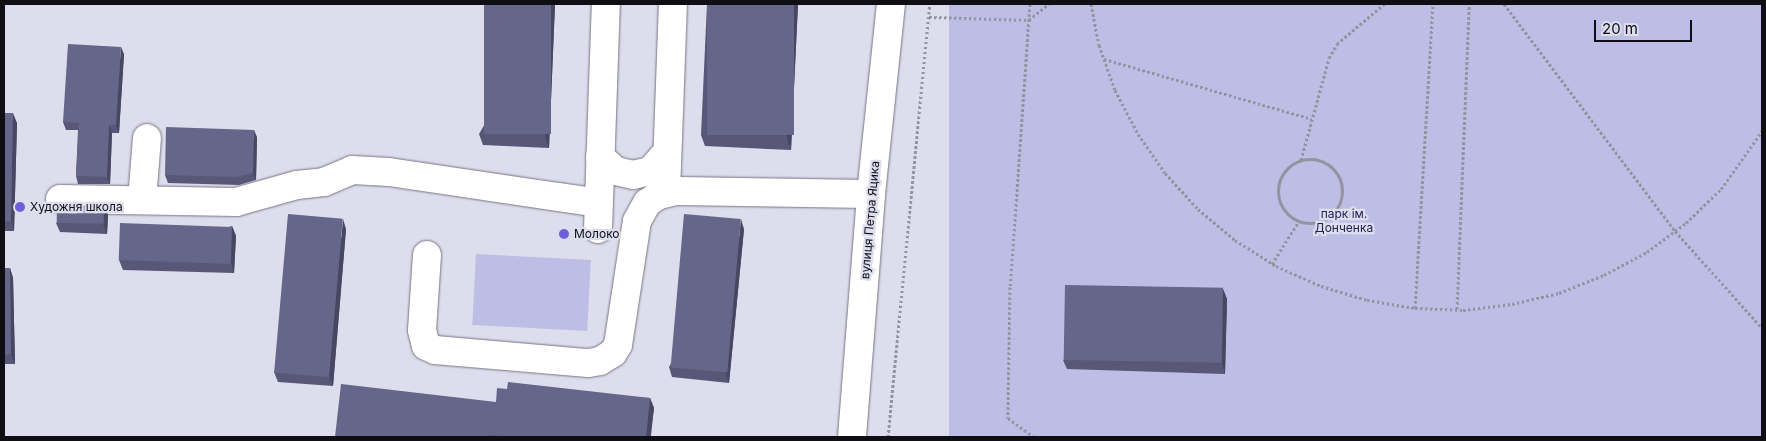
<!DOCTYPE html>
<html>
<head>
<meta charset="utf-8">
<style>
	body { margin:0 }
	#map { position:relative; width:1766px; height:441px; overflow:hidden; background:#dddded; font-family:Inter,sans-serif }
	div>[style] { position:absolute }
	.green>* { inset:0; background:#bdbde5; transform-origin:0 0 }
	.path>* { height:3px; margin-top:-1.5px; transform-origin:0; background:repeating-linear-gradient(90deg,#9494a1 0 2.5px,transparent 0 5px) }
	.path>.ring { margin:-1.5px; padding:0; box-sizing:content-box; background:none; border:3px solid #9494a1; border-radius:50% }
	.roads { filter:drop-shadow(0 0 1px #757583) drop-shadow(0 0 1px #757583) }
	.minor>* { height:28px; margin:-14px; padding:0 14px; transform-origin:14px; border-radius:14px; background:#fff }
	.wall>* { inset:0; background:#585777 }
	.shaded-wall>* { inset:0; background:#474761 }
	.building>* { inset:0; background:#66658a; transform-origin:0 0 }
	.dots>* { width:14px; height:14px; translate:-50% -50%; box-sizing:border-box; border:2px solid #dddded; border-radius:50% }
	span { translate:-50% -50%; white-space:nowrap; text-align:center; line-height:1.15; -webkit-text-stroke:4.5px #dddded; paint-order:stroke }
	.poi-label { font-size:12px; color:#0e0e13 }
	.left { translate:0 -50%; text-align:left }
	.park-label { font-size:12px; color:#272153 }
	.street-label { font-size:12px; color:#0e0e13 }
	.frame { position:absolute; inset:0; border:5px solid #0e0e13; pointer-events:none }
	.scale { position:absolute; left:1594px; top:20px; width:98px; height:22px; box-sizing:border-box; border:2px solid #0e0e13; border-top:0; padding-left:6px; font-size:15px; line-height:18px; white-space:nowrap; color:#0e0e13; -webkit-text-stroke:4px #dddded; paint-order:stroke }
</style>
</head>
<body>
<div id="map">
	<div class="green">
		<i style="left:949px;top:4px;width:813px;height:435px"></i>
		<i style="left:476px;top:254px;width:115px;height:71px;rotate:3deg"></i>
	</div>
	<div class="path">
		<i style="left:1030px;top:4px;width:284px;rotate:94deg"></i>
		<i style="left:1010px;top:287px;width:131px;rotate:90.9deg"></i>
		<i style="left:1008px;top:418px;width:32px;rotate:36deg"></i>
		<i style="left:1091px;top:4px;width:42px;rotate:79deg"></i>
		<i style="left:1099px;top:45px;width:48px;rotate:70.4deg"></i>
		<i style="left:1115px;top:90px;width:50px;rotate:62.4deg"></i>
		<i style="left:1138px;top:134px;width:47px;rotate:55.3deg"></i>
		<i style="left:1165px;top:173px;width:49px;rotate:47.5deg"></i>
		<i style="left:1198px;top:209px;width:48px;rotate:40deg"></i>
		<i style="left:1235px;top:240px;width:49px;rotate:32.4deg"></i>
		<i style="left:1276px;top:266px;width:49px;rotate:24deg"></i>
		<i style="left:1321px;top:286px;width:48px;rotate:16.9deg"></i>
		<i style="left:1367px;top:300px;width:49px;rotate:9.5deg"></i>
		<i style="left:1415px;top:308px;width:48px;rotate:2.4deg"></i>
		<i style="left:1463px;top:310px;width:49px;rotate:-7deg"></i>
		<i style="left:1512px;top:304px;width:48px;rotate:-13.2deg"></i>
		<i style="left:1559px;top:293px;width:48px;rotate:-21.8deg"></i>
		<i style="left:1604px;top:275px;width:49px;rotate:-28.1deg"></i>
		<i style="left:1647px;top:252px;width:49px;rotate:-36.6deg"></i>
		<i style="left:1686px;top:223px;width:49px;rotate:-44.2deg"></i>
		<i style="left:1721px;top:189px;width:71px;rotate:-54.7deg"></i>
		<i style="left:1504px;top:4px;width:284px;rotate:53deg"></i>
		<i style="left:1675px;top:231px;width:130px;rotate:48.1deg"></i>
		<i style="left:929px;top:17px;width:100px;rotate:1.7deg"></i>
		<i style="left:1029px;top:20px;width:26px;rotate:-39deg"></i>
		<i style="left:1104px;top:59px;width:216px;rotate:16.1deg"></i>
		<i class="ring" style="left:1278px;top:159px;width:61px;height:61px"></i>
		<i style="left:1301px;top:160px;width:106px;rotate:-74.6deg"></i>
		<i style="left:1329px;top:58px;width:16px;rotate:-60deg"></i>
		<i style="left:1337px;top:44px;width:62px;rotate:-40.4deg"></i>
		<i style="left:1272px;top:264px;width:51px;rotate:-57.9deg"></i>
		<i style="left:1415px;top:308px;width:305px;rotate:-86.6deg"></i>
		<i style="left:1457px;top:309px;width:305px;rotate:-87.7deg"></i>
		<i style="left:888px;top:437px;width:435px;rotate:-84.5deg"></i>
	</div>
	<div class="roads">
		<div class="minor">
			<i style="left:600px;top:157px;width:21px;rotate:41deg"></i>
			<i style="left:616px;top:171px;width:17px;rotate:13deg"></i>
			<i style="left:633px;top:175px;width:17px;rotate:-13deg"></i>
			<i style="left:650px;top:171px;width:25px;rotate:-48deg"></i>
			<i style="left:666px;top:193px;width:189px;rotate:-87.9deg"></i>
			<i style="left:60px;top:199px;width:176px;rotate:1deg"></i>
			<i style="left:236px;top:202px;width:63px;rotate:-15.6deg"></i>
			<i style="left:297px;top:185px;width:27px;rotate:-6deg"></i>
			<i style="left:324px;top:182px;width:30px;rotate:-23deg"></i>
			<i style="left:352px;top:170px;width:37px;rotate:3deg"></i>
			<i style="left:389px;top:172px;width:212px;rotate:8.4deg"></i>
			<i style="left:142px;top:200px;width:62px;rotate:-85.4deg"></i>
			<i style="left:598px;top:229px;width:225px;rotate:-88deg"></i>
			<i style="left:427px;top:255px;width:75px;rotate:93.8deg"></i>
			<i style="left:422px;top:330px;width:16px;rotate:76deg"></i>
			<i style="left:426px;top:346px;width:10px;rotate:24deg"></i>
			<i style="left:435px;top:350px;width:154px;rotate:4.9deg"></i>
			<i style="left:588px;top:363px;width:12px;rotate:-9deg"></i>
			<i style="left:600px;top:361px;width:15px;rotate:-32deg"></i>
			<i style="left:613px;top:353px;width:9px;rotate:-58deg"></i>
			<i style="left:618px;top:345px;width:125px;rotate:-81.3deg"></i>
			<i style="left:637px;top:221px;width:21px;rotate:-61deg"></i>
			<i style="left:647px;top:203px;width:14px;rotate:-34deg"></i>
			<i style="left:659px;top:195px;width:17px;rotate:-13deg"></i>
			<i style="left:676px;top:191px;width:195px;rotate:0.9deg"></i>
			<i style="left:852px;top:437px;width:244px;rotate:-85.5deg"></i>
			<i style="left:871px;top:194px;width:191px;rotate:-84deg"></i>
		</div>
	</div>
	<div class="wall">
		<i style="clip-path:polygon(555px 4px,549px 148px,483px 145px,479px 134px)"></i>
		<i style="clip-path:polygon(707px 4px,798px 4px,791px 150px,705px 146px,701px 135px)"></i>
		<i style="clip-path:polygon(124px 54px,119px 133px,112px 133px,110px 184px,78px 184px,76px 176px,78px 130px,66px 130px,63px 122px)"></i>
		<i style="clip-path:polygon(4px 113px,17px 123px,14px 231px,4px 231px)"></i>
		<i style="clip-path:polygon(257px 137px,256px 180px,239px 185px,168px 183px,165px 175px)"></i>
		<i style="clip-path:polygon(104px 206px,108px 215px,107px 234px,60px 232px,56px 223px)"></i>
		<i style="clip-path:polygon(232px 226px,236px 236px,234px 273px,123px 270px,119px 260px)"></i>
		<i style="clip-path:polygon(346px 229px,333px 386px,278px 382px,274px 372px)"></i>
		<i style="clip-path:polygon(744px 229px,729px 383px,672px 377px,669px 367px)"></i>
		<i style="clip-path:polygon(4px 268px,10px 268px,13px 278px,15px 364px,4px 364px)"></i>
		<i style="clip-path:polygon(1223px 289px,1227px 299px,1225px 374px,1067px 369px,1063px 360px)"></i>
		<i style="clip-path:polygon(507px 389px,650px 398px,654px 408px,651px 436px,664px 437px,335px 437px,496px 402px)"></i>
	</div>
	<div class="shaded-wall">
		<i style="clip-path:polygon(551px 4px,555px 4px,549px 148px,545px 137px)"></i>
		<i style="clip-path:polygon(794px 4px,798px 4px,791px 150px,787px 139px)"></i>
		<i style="clip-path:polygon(121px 47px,124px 54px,119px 133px,116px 125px)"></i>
		<i style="clip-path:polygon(13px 113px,17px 123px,14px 231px,11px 221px)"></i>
		<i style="clip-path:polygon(109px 125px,112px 133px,110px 184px,107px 177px)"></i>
		<i style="clip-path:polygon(254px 130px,257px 137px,256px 180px,253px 173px)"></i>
		<i style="clip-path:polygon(104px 206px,108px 215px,107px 234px,103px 224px)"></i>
		<i style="clip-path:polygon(343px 219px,346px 229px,333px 386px,329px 376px)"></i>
		<i style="clip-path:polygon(741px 219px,744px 229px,729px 383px,725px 373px)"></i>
		<i style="clip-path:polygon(232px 226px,236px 236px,234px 273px,231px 263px)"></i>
		<i style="clip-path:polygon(10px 268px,13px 278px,15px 364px,11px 354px)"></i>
		<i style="clip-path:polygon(1223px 289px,1227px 299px,1225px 374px,1222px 364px)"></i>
		<i style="clip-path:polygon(650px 398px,654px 408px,650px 437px,646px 437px)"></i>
	</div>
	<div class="building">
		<i style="left:484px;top:4px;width:67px;height:130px"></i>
		<i style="left:707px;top:4px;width:87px;height:131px"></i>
		<i style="clip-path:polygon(68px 44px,121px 47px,116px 125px,109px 125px,107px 177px,76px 176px,79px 123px,63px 122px)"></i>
		<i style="clip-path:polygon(4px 113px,13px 113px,11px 221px,4px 221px)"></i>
		<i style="clip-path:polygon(166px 127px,254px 130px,253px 173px,236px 177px,165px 175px)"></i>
		<i style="left:57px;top:205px;width:47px;height:18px;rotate:1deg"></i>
		<i style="left:288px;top:214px;width:55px;height:159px;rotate:5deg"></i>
		<i style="left:684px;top:214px;width:57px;height:154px;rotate:5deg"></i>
		<i style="left:120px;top:223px;width:112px;height:37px;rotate:2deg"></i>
		<i style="clip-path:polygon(4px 268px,10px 268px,11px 354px,4px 354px)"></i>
		<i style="left:1065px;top:285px;width:158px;height:75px;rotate:1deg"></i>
		<i style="clip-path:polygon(508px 382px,650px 398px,646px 437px,511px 437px,489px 435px,489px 437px,335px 437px,341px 384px,496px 402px,497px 388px,507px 389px)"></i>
		<i style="clip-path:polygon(649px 436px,664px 437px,649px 437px)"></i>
	</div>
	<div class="dots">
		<i style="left:20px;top:207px;background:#705fd9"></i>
		<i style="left:564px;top:234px;background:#705fd9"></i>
	</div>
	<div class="poi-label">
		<span class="left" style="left:30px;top:207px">Художня школа</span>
		<span class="left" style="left:574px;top:234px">Молоко</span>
	</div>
	<div class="park-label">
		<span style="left:1344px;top:221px">парк ім.<br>Донченка</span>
	</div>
	<div class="street-label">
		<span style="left:870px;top:220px;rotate:-85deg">вулиця Петра Яцика</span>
	</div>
	<div class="frame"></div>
	<div class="scale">20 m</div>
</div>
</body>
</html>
